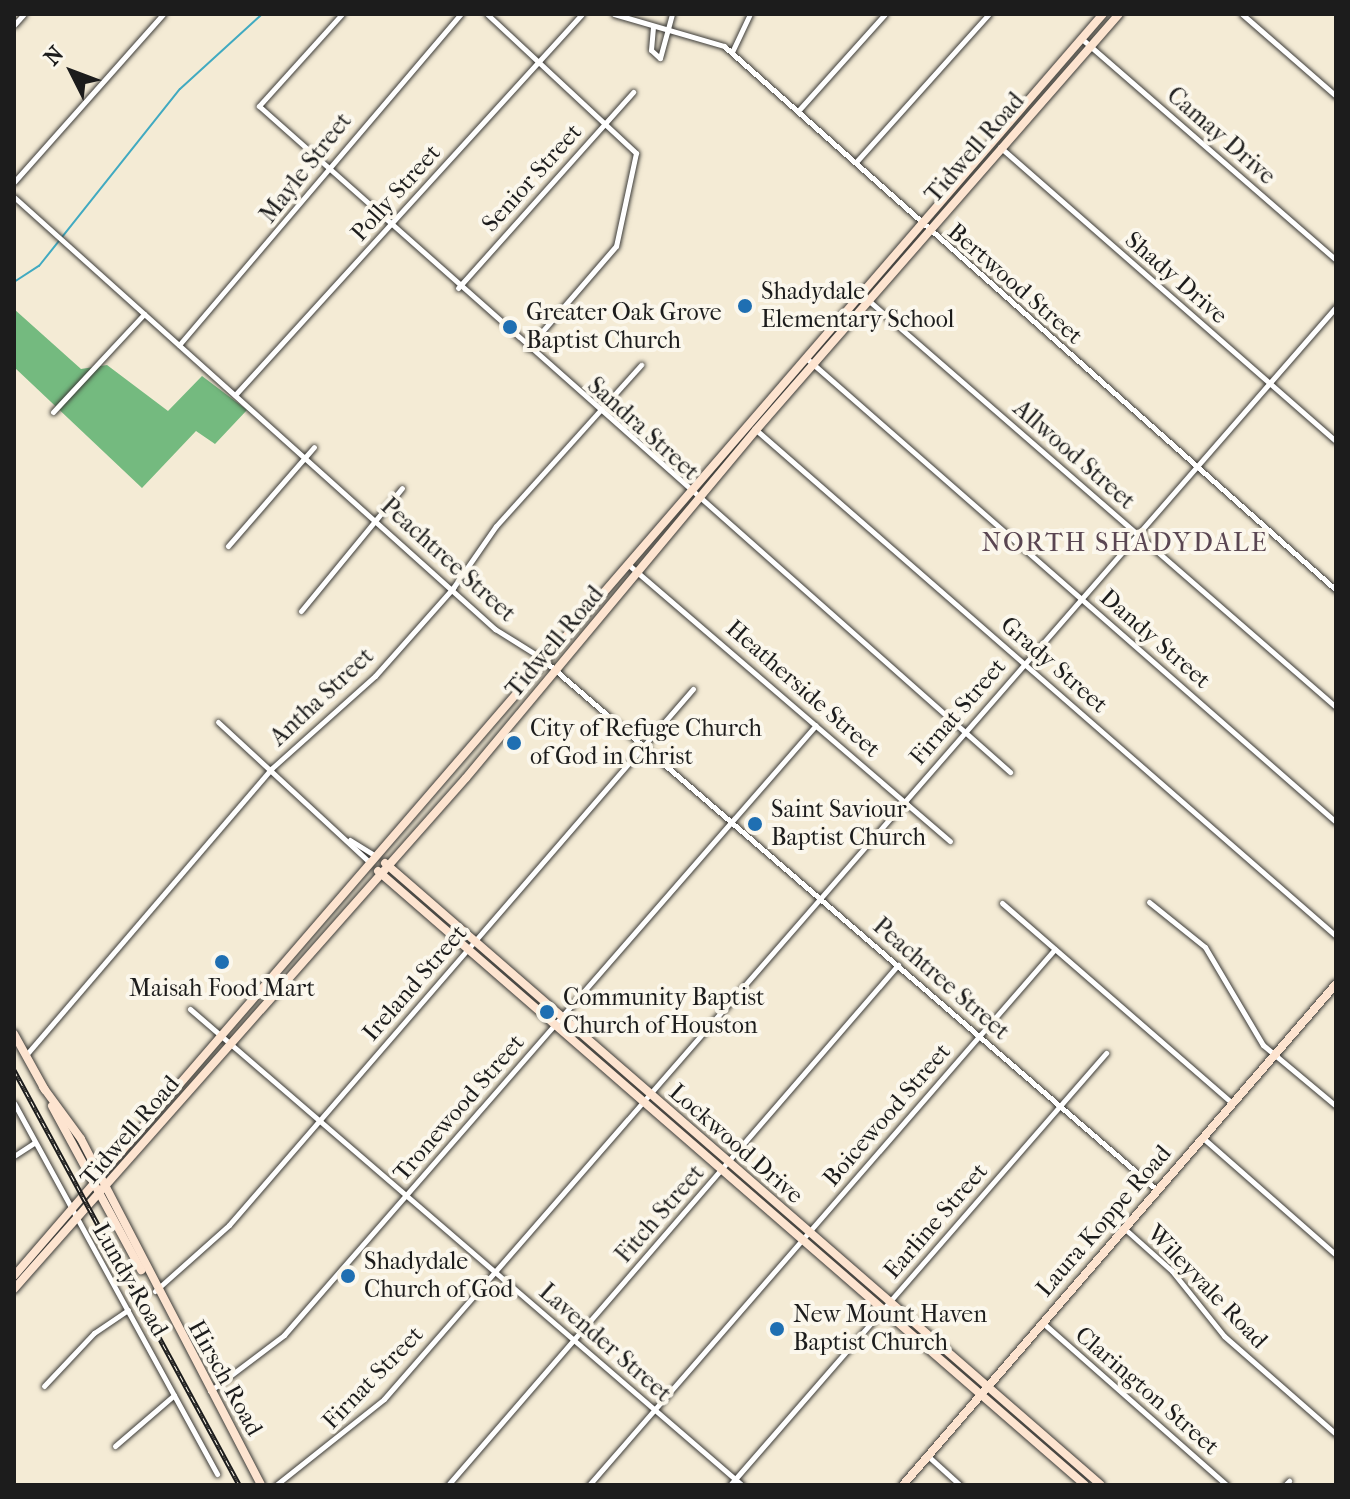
<!DOCTYPE html>
<html>
<head>
<meta charset="utf-8">
<style>
	body { margin:0 }
	#map { position:relative; width:1350px; height:1499px; overflow:hidden; background:#f4ebd5; font-family:"IM FELL French Canon",serif }
	div>[style] { position:absolute }
	.forest>* { inset:0; background:#74ba7f }
	.stream>* { height:2px; margin:-1px; padding:0 1px; transform-origin:1px; border-radius:1px; background:#41aac1 }
	.roads { filter:drop-shadow(0 0 2px #3c3b38) drop-shadow(0 0 2px #3c3b38) }
	.street>* { height:5px; margin:-2.5px; padding:0 2.5px; transform-origin:2.5px; border-radius:2.5px; background:#fff }
	.secondary>* { height:8px; margin:-4px; padding:0 4px; transform-origin:4px; border-radius:4px; background:#fde4d0 }
	.rail>* { height:5px; margin-top:-2.5px; transform-origin:0; background:repeating-linear-gradient(90deg,#fbf7ec 0 6px,#1c1c1c 0 12px); box-sizing:border-box; border-block:2px solid #1c1c1c }
	.dots>* { width:22px; height:22px; translate:-50% -50%; box-sizing:border-box; border:4px solid #fbf7ec; border-radius:50% }
	span { translate:-50% -50%; white-space:nowrap; text-align:center; line-height:1.15; -webkit-text-stroke:8px #fbf7ec; paint-order:stroke }
	.street-label { font-size:24px; color:#1c1c1c }
	.poi-label { font-size:24px; color:#1c1c1c }
	.left { translate:0 -50%; text-align:left }
	.neighbourhood-label { font-size:26px; color:#5a4652; letter-spacing:2px }
	.frame { position:absolute; inset:0; border:16px solid #1c1c1c; pointer-events:none }
	.north { position:absolute; left:32px; top:32px; width:80px; height:80px; -webkit-text-stroke:6px #fbf7ec; paint-order:stroke; rotate:312deg; font-size:22px; font-weight:700; line-height:32px; text-align:center; color:#1c1c1c }
	.north::after { content:''; display:block; margin:auto; width:28px; height:36px; background:#1c1c1c; clip-path:polygon(50% 0,100% 100%,50% 72%,0 100%) }
</style>
</head>
<body>
<div id="map">
	<div class="forest">
		<i style="clip-path:polygon(14px 309px,81px 369px,107px 365px,168px 411px,202px 376px,247px 410px,215px 444px,196px 431px,142px 488px,14px 367px)"></i>
	</div>
	<div class="stream">
		<i style="left:14px;top:282px;width:30px;rotate:-33deg"></i>
		<i style="left:39px;top:266px;width:226px;rotate:-51.5deg"></i>
		<i style="left:180px;top:89px;width:111px;rotate:-42.4deg"></i>
	</div>
	<div class="roads">
		<div class="street">
			<i style="left:342px;top:14px;width:124px;rotate:132.1deg"></i>
			<i style="left:259px;top:106px;width:1004px;rotate:41.57deg"></i>
			<i style="left:487px;top:14px;width:204px;rotate:43deg"></i>
			<i style="left:636px;top:153px;width:95px;rotate:102.1deg"></i>
			<i style="left:616px;top:246px;width:135px;rotate:130.8deg"></i>
			<i style="left:614px;top:14px;width:115px;rotate:16.2deg"></i>
			<i style="left:724px;top:46px;width:819px;rotate:41.63deg"></i>
			<i style="left:1242px;top:14px;width:125px;rotate:41.1deg"></i>
			<i style="left:14px;top:25px;width:15px;rotate:-48deg"></i>
			<i style="left:653px;top:27px;width:23px;rotate:95deg"></i>
			<i style="left:651px;top:50px;width:12px;rotate:42deg"></i>
			<i style="left:660px;top:58px;width:46px;rotate:-74.7deg"></i>
			<i style="left:1082px;top:39px;width:337px;rotate:41deg"></i>
			<i style="left:732px;top:52px;width:42px;rotate:-64.7deg"></i>
			<i style="left:798px;top:111px;width:130px;rotate:-48.1deg"></i>
			<i style="left:1000px;top:147px;width:446px;rotate:41.2deg"></i>
			<i style="left:856px;top:162px;width:199px;rotate:-48.1deg"></i>
			<i style="left:14px;top:182px;width:225px;rotate:-48.4deg"></i>
			<i style="left:14px;top:197px;width:647px;rotate:41.93deg"></i>
			<i style="left:495px;top:629px;width:53px;rotate:31.9deg"></i>
			<i style="left:540px;top:657px;width:815px;rotate:40.82deg"></i>
			<i style="left:458px;top:288px;width:263px;rotate:-48.2deg"></i>
			<i style="left:860px;top:293px;width:631px;rotate:41.02deg"></i>
			<i style="left:179px;top:345px;width:435px;rotate:-49.6deg"></i>
			<i style="left:805px;top:357px;width:706px;rotate:41.21deg"></i>
			<i style="left:235px;top:395px;width:515px;rotate:-47.67deg"></i>
			<i style="left:53px;top:412px;width:134px;rotate:-47.1deg"></i>
			<i style="left:755px;top:429px;width:771px;rotate:41.11deg"></i>
			<i style="left:228px;top:546px;width:131px;rotate:-49deg"></i>
			<i style="left:630px;top:566px;width:422px;rotate:40.7deg"></i>
			<i style="left:301px;top:611px;width:159px;rotate:-50.6deg"></i>
			<i style="left:218px;top:722px;width:207px;rotate:42.8deg"></i>
			<i style="left:350px;top:840px;width:31px;rotate:32deg"></i>
			<i style="left:1149px;top:902px;width:72px;rotate:38.8deg"></i>
			<i style="left:1205px;top:947px;width:114px;rotate:59.4deg"></i>
			<i style="left:1263px;top:1045px;width:95px;rotate:39.9deg"></i>
			<i style="left:1002px;top:903px;width:305px;rotate:41deg"></i>
			<i style="left:190px;top:1009px;width:729px;rotate:40.77deg"></i>
			<i style="left:26px;top:1055px;width:377px;rotate:-49.4deg"></i>
			<i style="left:271px;top:769px;width:140px;rotate:-41.8deg"></i>
			<i style="left:375px;top:676px;width:118px;rotate:-48.4deg"></i>
			<i style="left:453px;top:588px;width:75px;rotate:-55.3deg"></i>
			<i style="left:496px;top:526px;width:217px;rotate:-48deg"></i>
			<i style="left:14px;top:1103px;width:423px;rotate:61.3deg"></i>
			<i style="left:1203px;top:1138px;width:177px;rotate:41.3deg"></i>
			<i style="left:14px;top:1156px;width:24px;rotate:-33deg"></i>
			<i style="left:1125px;top:1229px;width:63px;rotate:41.8deg"></i>
			<i style="left:1172px;top:1271px;width:83px;rotate:51.3deg"></i>
			<i style="left:1224px;top:1336px;width:149px;rotate:41.2deg"></i>
			<i style="left:155px;top:1291px;width:99px;rotate:-41.7deg"></i>
			<i style="left:229px;top:1225px;width:709px;rotate:-49.12deg"></i>
			<i style="left:1043px;top:1323px;width:245px;rotate:41.4deg"></i>
			<i style="left:44px;top:1386px;width:73px;rotate:-46.7deg"></i>
			<i style="left:94px;top:1333px;width:41px;rotate:-34.1deg"></i>
			<i style="left:210px;top:1391px;width:93px;rotate:-37.1deg"></i>
			<i style="left:284px;top:1335px;width:809px;rotate:-48.91deg"></i>
			<i style="left:115px;top:1446px;width:78px;rotate:-40.8deg"></i>
			<i style="left:928px;top:1456px;width:43px;rotate:42.2deg"></i>
			<i style="left:276px;top:1485px;width:138px;rotate:-38.5deg"></i>
			<i style="left:384px;top:1399px;width:1449px;rotate:-48.92deg"></i>
			<i style="left:448px;top:1485px;width:688px;rotate:-49.13deg"></i>
			<i style="left:589px;top:1485px;width:710px;rotate:-49deg"></i>
			<i style="left:730px;top:1485px;width:573px;rotate:-48.96deg"></i>
			<i style="left:1285px;top:1485px;width:6px;rotate:-45deg"></i>
		</div>
		<div class="secondary">
			<i style="left:385px;top:863px;width:948px;rotate:40.98deg"></i>
			<i style="left:378px;top:871px;width:936px;rotate:40.97deg"></i>
			<i style="left:14px;top:1034px;width:64px;rotate:61deg"></i>
			<i style="left:43px;top:1087px;width:64px;rotate:53.8deg"></i>
			<i style="left:81px;top:1139px;width:390px;rotate:62.5deg"></i>
			<i style="left:52px;top:1106px;width:187px;rotate:61.5deg"></i>
			<i style="left:14px;top:1276px;width:1667px;rotate:-49.21deg"></i>
			<i style="left:14px;top:1289px;width:682px;rotate:-48.51deg"></i>
			<i style="left:466px;top:778px;width:453px;rotate:-50.2deg"></i>
			<i style="left:756px;top:430px;width:552px;rotate:-48.89deg"></i>
			<i style="left:903px;top:1485px;width:662px;rotate:-49.16deg"></i>
		</div>
	</div>
	<div class="rail">
		<i style="left:14px;top:1070px;width:472px;rotate:61.5deg"></i>
	</div>
	<div class="dots">
		<i style="left:745px;top:306px;background:#1f6fb2"></i>
		<i style="left:510px;top:327px;background:#1f6fb2"></i>
		<i style="left:514px;top:743px;background:#1f6fb2"></i>
		<i style="left:755px;top:824px;background:#1f6fb2"></i>
		<i style="left:222px;top:962px;background:#1f6fb2"></i>
		<i style="left:547px;top:1012px;background:#1f6fb2"></i>
		<i style="left:348px;top:1276px;background:#1f6fb2"></i>
		<i style="left:777px;top:1329px;background:#1f6fb2"></i>
	</div>
	<div class="street-label">
		<span style="left:1221px;top:136px;rotate:41deg">Camay Drive</span>
		<span style="left:975px;top:148px;rotate:-49deg">Tidwell Road</span>
		<span style="left:306px;top:168px;rotate:-52deg">Mayle Street</span>
		<span style="left:532px;top:178px;rotate:-48deg">Senior Street</span>
		<span style="left:396px;top:193px;rotate:-48deg">Polly Street</span>
		<span style="left:1176px;top:278px;rotate:41deg">Shady Drive</span>
		<span style="left:1015px;top:284px;rotate:41deg">Bertwood Street</span>
		<span style="left:643px;top:429px;rotate:42deg">Sandra Street</span>
		<span style="left:1074px;top:455px;rotate:41deg">Allwood Street</span>
		<span style="left:448px;top:560px;rotate:42deg">Peachtree Street</span>
		<span style="left:1155px;top:639px;rotate:41deg">Dandy Street</span>
		<span style="left:555px;top:642px;rotate:-50deg">Tidwell Road</span>
		<span style="left:1054px;top:665px;rotate:41deg">Grady Street</span>
		<span style="left:803px;top:689px;rotate:41deg">Heatherside Street</span>
		<span style="left:322px;top:697px;rotate:-43deg">Antha Street</span>
		<span style="left:958px;top:712px;rotate:-49deg">Firnat Street</span>
		<span style="left:941px;top:979px;rotate:41deg">Peachtree Street</span>
		<span style="left:415px;top:983px;rotate:-49deg">Ireland Street</span>
		<span style="left:459px;top:1108px;rotate:-49deg">Tronewood Street</span>
		<span style="left:887px;top:1115px;rotate:-49deg">Boicewood Street</span>
		<span style="left:130px;top:1131px;rotate:-49deg">Tidwell Road</span>
		<span style="left:736px;top:1144px;rotate:41deg">Lockwood Drive</span>
		<span style="left:660px;top:1214px;rotate:-49deg">Fitch Street</span>
		<span style="left:936px;top:1221px;rotate:-49deg">Earline Street</span>
		<span style="left:1104px;top:1221px;rotate:-49deg">Laura Koppe Road</span>
		<span style="left:130px;top:1280px;rotate:60deg">Lundy Road</span>
		<span style="left:1207px;top:1287px;rotate:46deg">Wileyvale Road</span>
		<span style="left:605px;top:1343px;rotate:41deg">Lavender Street</span>
		<span style="left:225px;top:1378px;rotate:61deg">Hirsch Road</span>
		<span style="left:373px;top:1378px;rotate:-46deg">Firnat Street</span>
		<span style="left:1147px;top:1391px;rotate:41deg">Clarington Street</span>
	</div>
	<div class="poi-label">
		<span class="left" style="left:761px;top:306px">Shadydale<br>Elementary School</span>
		<span class="left" style="left:526px;top:327px">Greater Oak Grove<br>Baptist Church</span>
		<span class="left" style="left:530px;top:743px">City of Refuge Church<br>of God in Christ</span>
		<span class="left" style="left:771px;top:824px">Saint Saviour<br>Baptist Church</span>
		<span style="left:222px;top:989px">Maisah Food Mart</span>
		<span class="left" style="left:563px;top:1012px">Community Baptist<br>Church of Houston</span>
		<span class="left" style="left:364px;top:1276px">Shadydale<br>Church of God</span>
		<span class="left" style="left:793px;top:1329px">New Mount Haven<br>Baptist Church</span>
	</div>
	<div class="neighbourhood-label">
		<span style="left:1125px;top:543px">NORTH SHADYDALE</span>
	</div>
	<div class="frame"></div>
	<div class="north">N</div>
</div>
</body>
</html>
